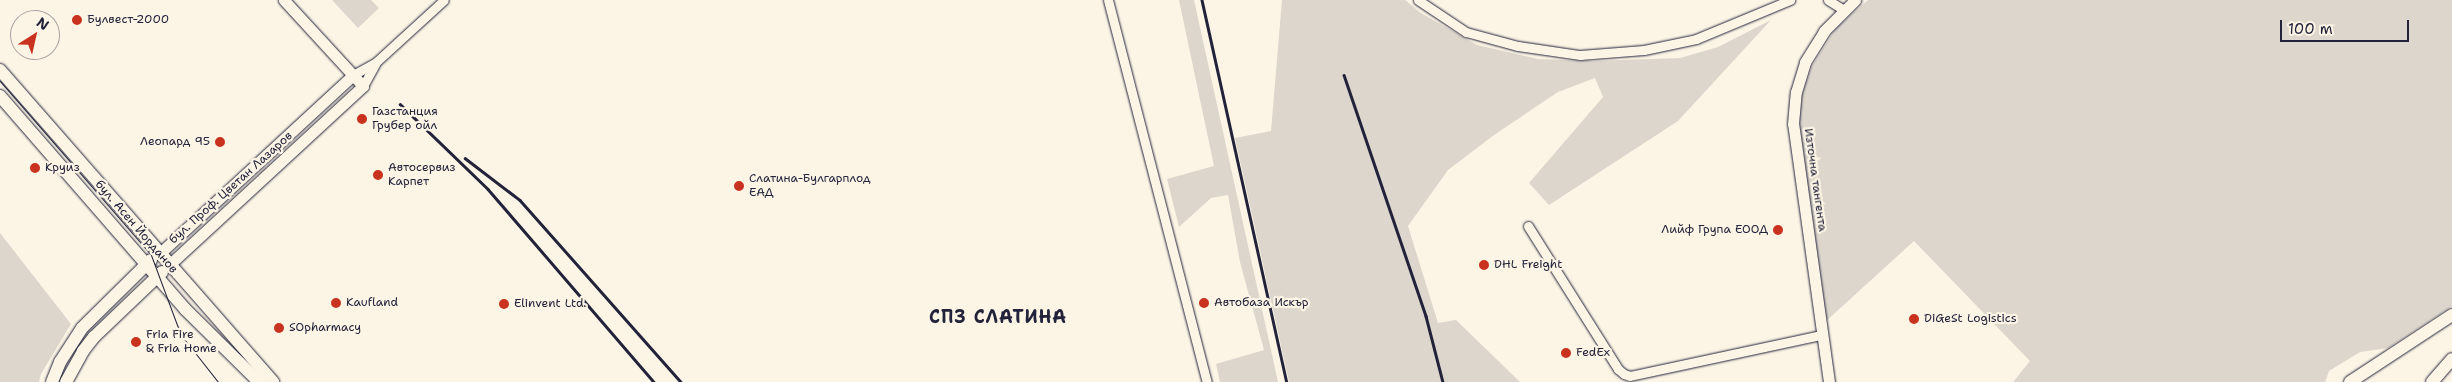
<!DOCTYPE html>
<html>
<head>
<meta charset="utf-8">
<style>
	body { margin:0 }
	#map { position:relative; width:2452px; height:382px; overflow:hidden; background:#fcf5e5; font-family:"Shantell Sans",sans-serif }
	div>[style] { position:absolute }
	.green>* { inset:0; background:#dcd6cc }
	.roads { filter:drop-shadow(0 0 1px #22223b) drop-shadow(0 0 1px #22223b) }
	.minor>* { height:9px; margin:-4.5px; padding:0 4.5px; transform-origin:4.5px; border-radius:4.5px; background:#fcf5e5 }
	.tertiary>* { height:11px; margin:-5.5px; padding:0 5.5px; transform-origin:5.5px; border-radius:5.5px; background:#fcf5e5 }
	.secondary>* { height:12px; margin:-6px; padding:0 6px; transform-origin:6px; border-radius:6px; background:#fcf5e5 }
	.tram>* { height:1px; margin:-0.5px; padding:0 0.5px; transform-origin:0.5px; border-radius:0.5px; background:#22223b }
	.rail>* { height:2.5px; margin:-1.25px; padding:0 1.25px; transform-origin:1.25px; border-radius:1.25px; background:#22223b }
	.dots>* { width:14px; height:14px; translate:-50% -50%; box-sizing:border-box; border:2px solid #fcf5e5; border-radius:50% }
	span { translate:-50% -50%; white-space:nowrap; text-align:center; line-height:1.15; -webkit-text-stroke:4.5px #fcf5e5; paint-order:stroke }
	.poi-label { font-size:12px; color:#22223b }
	.left { translate:0 -50%; text-align:left }
	.right { translate:-100% -50%; text-align:right }
	.street-label { font-size:12px; color:#22223b }
	.district-label { font-size:18px; color:#22223b; font-weight:700; letter-spacing:1px }
	.north { position:absolute; left:10px; top:10px; width:50px; height:50px; box-sizing:border-box; background:#fcf5e5; border:1px solid #a5a1a1; border-radius:50%; rotate:35deg; font-size:14px; font-weight:700; line-height:20px; text-align:center; color:#22223b }
	.north::after { content:''; display:block; margin:auto; width:18px; height:22px; background:#c8321e; clip-path:polygon(50% 0,100% 100%,50% 72%,0 100%) }
	.scale { position:absolute; left:2280px; top:20px; width:129px; height:22px; box-sizing:border-box; border:2px solid #22223b; border-top:0; padding-left:6px; font-size:15px; line-height:18px; white-space:nowrap; color:#22223b; -webkit-text-stroke:4px #fcf5e5; paint-order:stroke }
</style>
</head>
<body>
<div id="map">
	<div class="green">
		<i style="clip-path:polygon(332px 0,371px 0,379px 8px,358px 28px)"></i>
		<i style="clip-path:polygon(1179px 0,1194px 0,1278px 382px,1220px 382px,1216px 364px,1264px 350px,1240px 262px,1228px 195px,1211px 198px,1179px 227px,1167px 179px,1214px 166px)"></i>
		<i style="clip-path:polygon(1282px 0,1405px 0,1421px 13px,1477px 45px,1538px 59px,1593px 61px,1680px 58px,1718px 47px,1771px 20px,1678px 121px,1549px 205px,1529px 183px,1603px 97px,1595px 78px,1558px 92px,1494px 135px,1448px 170px,1408px 226px,1438px 323px,1456px 320px,1520px 382px,1289px 382px,1235px 138px,1271px 131px)"></i>
		<i style="clip-path:polygon(1868px 0,2452px 0,2452px 306px,2388px 348px,2360px 352px,2329px 371px,2325px 382px,2013px 382px,2030px 361px,1914px 241px,1825px 322px,1799px 124px,1802px 94px,1812px 66px,1836px 28px)"></i>
		<i style="clip-path:polygon(0 233px,71px 324px,41px 374px,39px 382px,0 382px)"></i>
	</div>
	<div class="roads">
		<div class="minor">
			<i style="left:1108px;top:0;width:395px;rotate:75.5deg"></i>
			<i style="left:1418px;top:0;width:58px;rotate:33.7deg"></i>
			<i style="left:1466px;top:32px;width:54px;rotate:15.1deg"></i>
			<i style="left:1518px;top:46px;width:63px;rotate:8.3deg"></i>
			<i style="left:1580px;top:55px;width:64px;rotate:-4.5deg"></i>
			<i style="left:1644px;top:50px;width:53px;rotate:-11.9deg"></i>
			<i style="left:1696px;top:39px;width:102px;rotate:-22.5deg"></i>
			<i style="left:1828px;top:0;width:19px;rotate:32deg"></i>
			<i style="left:353px;top:75px;width:25px;rotate:-29deg"></i>
			<i style="left:375px;top:63px;width:93px;rotate:-42.4deg"></i>
			<i style="left:363px;top:86px;width:25px;rotate:-61deg"></i>
			<i style="left:1528px;top:226px;width:169px;rotate:57.8deg"></i>
			<i style="left:1618px;top:369px;width:8px;rotate:40deg"></i>
			<i style="left:1624px;top:374px;width:6px;rotate:18deg"></i>
			<i style="left:1630px;top:376px;width:196px;rotate:-12.1deg"></i>
		</div>
		<div class="tertiary">
			<i style="left:159px;top:254px;width:264px;rotate:-42.7deg"></i>
			<i style="left:169px;top:265px;width:264px;rotate:-42.7deg"></i>
			<i style="left:363px;top:86px;width:117px;rotate:-132.6deg"></i>
			<i style="left:1829px;top:382px;width:260px;rotate:-97.9deg"></i>
			<i style="left:1793px;top:124px;width:32px;rotate:-85deg"></i>
			<i style="left:1796px;top:92px;width:31px;rotate:-73deg"></i>
			<i style="left:1805px;top:62px;width:36px;rotate:-58deg"></i>
			<i style="left:1824px;top:31px;width:44px;rotate:-45deg"></i>
		</div>
		<div class="secondary">
			<i style="left:0;top:70px;width:415px;rotate:48.8deg"></i>
			<i style="left:0;top:96px;width:282px;rotate:49deg"></i>
			<i style="left:185px;top:309px;width:104px;rotate:44.6deg"></i>
			<i style="left:52px;top:382px;width:22px;rotate:-68deg"></i>
			<i style="left:60px;top:362px;width:40px;rotate:-57.1deg"></i>
			<i style="left:82px;top:328px;width:97px;rotate:-44.6deg"></i>
			<i style="left:66px;top:382px;width:35px;rotate:-61deg"></i>
			<i style="left:83px;top:351px;width:18px;rotate:-52deg"></i>
			<i style="left:94px;top:337px;width:94px;rotate:-43.7deg"></i>
			<i style="left:2350px;top:382px;width:122px;rotate:-33.3deg"></i>
			<i style="left:2432px;top:382px;width:30px;rotate:-49deg"></i>
		</div>
	</div>
	<div class="tram">
		<i style="left:0;top:81px;width:230px;rotate:49deg"></i>
		<i style="left:151px;top:255px;width:75px;rotate:69.6deg"></i>
		<i style="left:177px;top:325px;width:17px;rotate:62deg"></i>
		<i style="left:185px;top:340px;width:53px;rotate:51.8deg"></i>
	</div>
	<div class="rail">
		<i style="left:1202px;top:0;width:391px;rotate:77.5deg"></i>
		<i style="left:1344px;top:75px;width:255px;rotate:71.2deg"></i>
		<i style="left:1426px;top:316px;width:68px;rotate:75.6deg"></i>
		<i style="left:400px;top:104px;width:122px;rotate:44deg"></i>
		<i style="left:488px;top:189px;width:255px;rotate:49.3deg"></i>
		<i style="left:465px;top:158px;width:69px;rotate:37.4deg"></i>
		<i style="left:520px;top:200px;width:243px;rotate:48.5deg"></i>
	</div>
	<div class="dots">
		<i style="left:77px;top:20px;background:#c8321e"></i>
		<i style="left:362px;top:119px;background:#c8321e"></i>
		<i style="left:220px;top:142px;background:#c8321e"></i>
		<i style="left:35px;top:168px;background:#c8321e"></i>
		<i style="left:378px;top:175px;background:#c8321e"></i>
		<i style="left:739px;top:186px;background:#c8321e"></i>
		<i style="left:1778px;top:230px;background:#c8321e"></i>
		<i style="left:1484px;top:265px;background:#c8321e"></i>
		<i style="left:336px;top:303px;background:#c8321e"></i>
		<i style="left:1204px;top:303px;background:#c8321e"></i>
		<i style="left:504px;top:304px;background:#c8321e"></i>
		<i style="left:1914px;top:319px;background:#c8321e"></i>
		<i style="left:279px;top:328px;background:#c8321e"></i>
		<i style="left:136px;top:342px;background:#c8321e"></i>
		<i style="left:1566px;top:353px;background:#c8321e"></i>
	</div>
	<div class="poi-label">
		<span class="left" style="left:87px;top:20px">Булвест-2000</span>
		<span class="left" style="left:372px;top:119px">Газстанция<br>Грубер ойл</span>
		<span class="right" style="left:210px;top:142px">Леопард 95</span>
		<span class="left" style="left:45px;top:168px">Круиз</span>
		<span class="left" style="left:388px;top:175px">Автосервиз<br>Карпет</span>
		<span class="left" style="left:749px;top:186px">Слатина-Булгарплод<br>ЕАД</span>
		<span class="right" style="left:1768px;top:230px">Лийф Група ЕООД</span>
		<span class="left" style="left:1494px;top:265px">DHL Freight</span>
		<span class="left" style="left:346px;top:303px">Kaufland</span>
		<span class="left" style="left:1214px;top:303px">Автобаза Искър</span>
		<span class="left" style="left:514px;top:304px">Elinvent Ltd.</span>
		<span class="left" style="left:1924px;top:319px">DiGeSt Logistics</span>
		<span class="left" style="left:289px;top:328px">SOpharmacy</span>
		<span class="left" style="left:146px;top:342px">Fria Fire<br>&amp; Fria Home</span>
		<span class="left" style="left:1576px;top:353px">FedEx</span>
	</div>
	<div class="street-label">
		<span style="left:1815px;top:180px;rotate:82deg">Източна тангента</span>
		<span style="left:231px;top:188px;rotate:-42deg">бул. Проф. Цветан Лазаров</span>
		<span style="left:136px;top:227px;rotate:49deg">бул. Асен Йорданов</span>
	</div>
	<div class="district-label">
		<span style="left:998px;top:317px">СПЗ СЛАТИНА</span>
	</div>
	<div class="north">N</div>
	<div class="scale">100 m</div>
</div>
</body>
</html>
